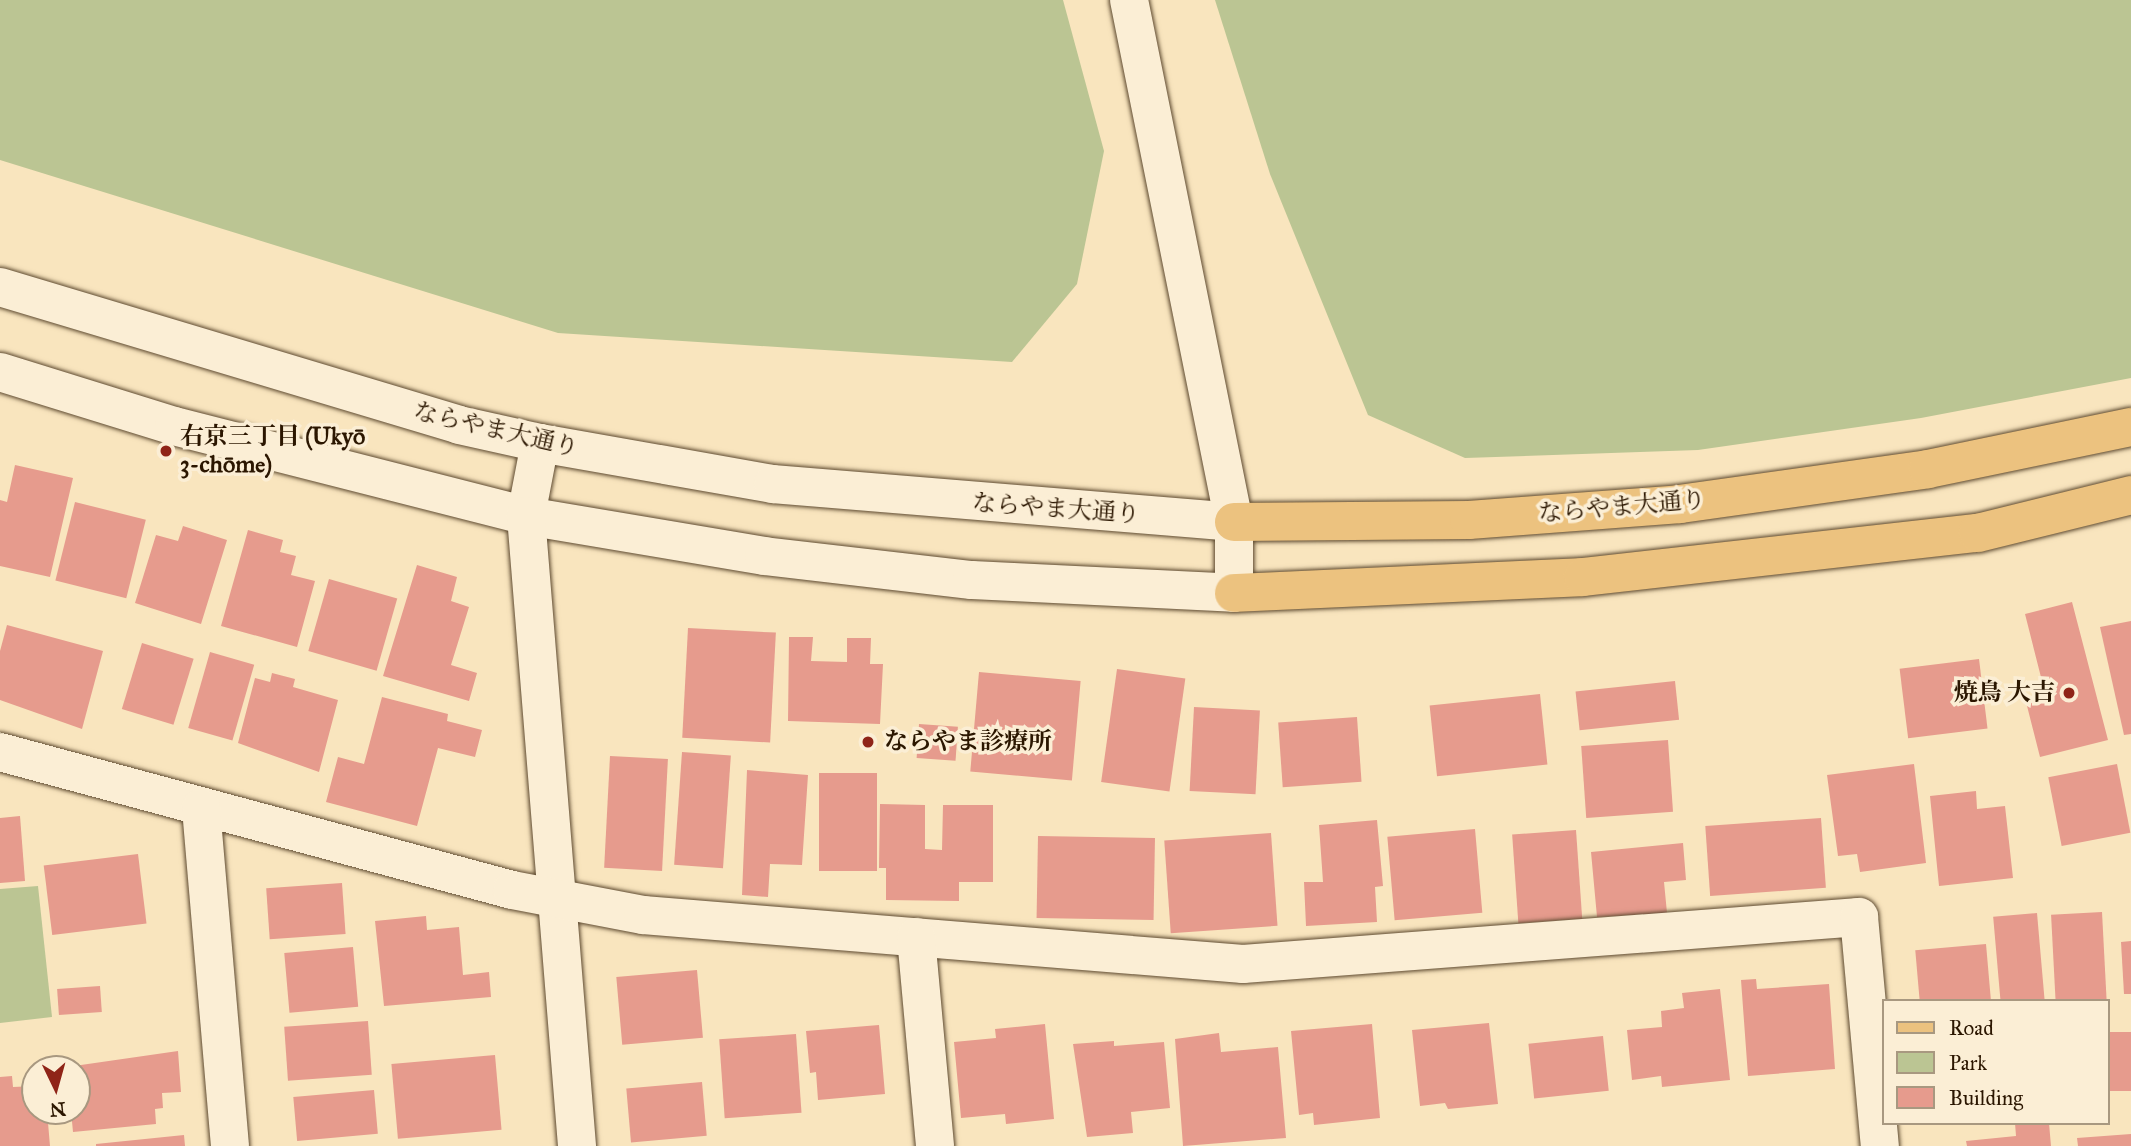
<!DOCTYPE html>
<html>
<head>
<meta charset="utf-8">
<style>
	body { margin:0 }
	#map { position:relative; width:2131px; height:1146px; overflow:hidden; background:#f9e5be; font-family:"IM FELL Great Primer","Noto Serif JP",serif }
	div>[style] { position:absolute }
	.green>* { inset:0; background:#bbc593 }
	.building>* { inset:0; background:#e69b8d; transform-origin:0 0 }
	.roads { filter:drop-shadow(0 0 2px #5e4a30) drop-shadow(0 0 2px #5e4a30) }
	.minor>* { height:38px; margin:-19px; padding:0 19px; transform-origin:19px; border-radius:19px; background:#fbeed5 }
	.major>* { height:38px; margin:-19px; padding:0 19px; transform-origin:19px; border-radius:19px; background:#ecc27f }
	.dots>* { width:19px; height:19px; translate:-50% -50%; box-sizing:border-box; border:4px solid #fbeed5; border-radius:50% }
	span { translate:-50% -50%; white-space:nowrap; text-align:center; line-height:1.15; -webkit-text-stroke:7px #fbeed5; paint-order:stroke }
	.street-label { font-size:24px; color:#2b1600 }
	.poi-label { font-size:24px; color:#2b1600; font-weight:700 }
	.left { translate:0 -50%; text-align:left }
	.right { translate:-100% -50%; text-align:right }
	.legend { position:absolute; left:1882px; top:999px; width:228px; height:126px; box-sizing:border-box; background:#fbeed5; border:2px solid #a89880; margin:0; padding:9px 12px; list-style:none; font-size:21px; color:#2b1600 }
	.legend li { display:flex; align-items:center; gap:14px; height:35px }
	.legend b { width:35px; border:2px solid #a89880 }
	.north { position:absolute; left:21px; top:1055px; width:70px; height:70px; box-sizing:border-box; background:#fbeed5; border:2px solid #a89880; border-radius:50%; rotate:175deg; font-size:19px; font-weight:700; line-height:28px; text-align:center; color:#2b1600 }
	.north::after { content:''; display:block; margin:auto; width:24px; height:32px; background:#8f2418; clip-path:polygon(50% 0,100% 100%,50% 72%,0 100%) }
</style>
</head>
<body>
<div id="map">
	<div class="green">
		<i style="clip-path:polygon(0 0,1063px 0,1104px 151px,1077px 284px,1012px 362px,558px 333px,0 160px)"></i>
		<i style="clip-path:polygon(1215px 0,2131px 0,2131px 378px,1921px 418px,1698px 450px,1465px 458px,1368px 415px,1270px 174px)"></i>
		<i style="clip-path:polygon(38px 886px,52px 1017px,0 1023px,0 889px)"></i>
	</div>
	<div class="building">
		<i style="clip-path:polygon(15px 465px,73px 478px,50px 577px,0 566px,0 500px,7px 502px)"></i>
		<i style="left:75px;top:502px;width:73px;height:81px;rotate:14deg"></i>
		<i style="clip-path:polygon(183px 526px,227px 540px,201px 624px,135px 603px,156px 535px,178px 541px)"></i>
		<i style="clip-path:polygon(248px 530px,283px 540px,280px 552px,296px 556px,291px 575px,315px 581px,297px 647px,221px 626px)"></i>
		<i style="clip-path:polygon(417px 565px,457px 577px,451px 601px,469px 607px,451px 665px,477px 673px,469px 701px,383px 676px)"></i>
		<i style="left:329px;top:579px;width:71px;height:75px;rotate:16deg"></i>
		<i style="clip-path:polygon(2072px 602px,2108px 740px,2040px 757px,2025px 698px,2045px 693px,2025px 614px)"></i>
		<i style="clip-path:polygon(2131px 621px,2131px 734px,2124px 735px,2100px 627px)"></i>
		<i style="clip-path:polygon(7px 625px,103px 651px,82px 729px,0 700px,0 651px)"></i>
		<i style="left:688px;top:628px;width:88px;height:110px;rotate:3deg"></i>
		<i style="clip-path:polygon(789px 637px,813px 637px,811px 661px,847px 662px,847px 638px,871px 638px,870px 664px,883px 664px,880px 724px,788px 721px)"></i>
		<i style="left:142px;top:643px;width:54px;height:69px;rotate:17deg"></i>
		<i style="left:210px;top:652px;width:46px;height:79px;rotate:16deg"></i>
		<i style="left:1979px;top:659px;width:70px;height:80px;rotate:83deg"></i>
		<i style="left:1117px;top:669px;width:69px;height:114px;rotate:8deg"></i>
		<i style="left:979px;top:672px;width:102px;height:100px;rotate:5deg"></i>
		<i style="clip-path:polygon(272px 673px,295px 679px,293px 687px,338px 700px,319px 772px,238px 743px,255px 678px,270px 682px)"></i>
		<i style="left:1675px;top:681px;width:39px;height:100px;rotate:84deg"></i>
		<i style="left:1540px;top:694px;width:71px;height:111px;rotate:84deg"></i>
		<i style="clip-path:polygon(382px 697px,448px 714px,447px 721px,482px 730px,475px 757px,438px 748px,417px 826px,326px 802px,338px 757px,364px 764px)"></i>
		<i style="left:1194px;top:707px;width:66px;height:84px;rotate:3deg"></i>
		<i style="left:1357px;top:717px;width:65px;height:79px;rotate:86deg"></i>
		<i style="left:919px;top:724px;width:39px;height:34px;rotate:4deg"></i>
		<i style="left:1668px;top:740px;width:72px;height:87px;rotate:86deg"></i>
		<i style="left:682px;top:752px;width:49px;height:113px;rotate:4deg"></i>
		<i style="left:610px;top:756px;width:58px;height:112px;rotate:3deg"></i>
		<i style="clip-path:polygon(1914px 764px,1926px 863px,1860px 872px,1857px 854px,1838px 856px,1827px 775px)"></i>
		<i style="left:2117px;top:764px;width:70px;height:70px;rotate:79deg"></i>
		<i style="clip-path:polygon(747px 770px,808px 775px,802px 865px,770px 864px,768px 897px,742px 895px)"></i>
		<i style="left:819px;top:773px;width:58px;height:98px"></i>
		<i style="clip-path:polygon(1976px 791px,1977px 809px,2005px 806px,2013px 878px,1939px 886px,1930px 796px)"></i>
		<i style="clip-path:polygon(880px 804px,925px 805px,925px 849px,942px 850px,943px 805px,993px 805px,993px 882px,959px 882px,959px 901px,886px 900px,886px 868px,879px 868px)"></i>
		<i style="clip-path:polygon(20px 816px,25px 881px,0 883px,0 818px)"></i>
		<i style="left:1821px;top:818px;width:70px;height:116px;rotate:86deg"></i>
		<i style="clip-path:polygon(1377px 820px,1383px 886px,1375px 887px,1377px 922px,1306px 926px,1304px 882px,1323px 882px,1319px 825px)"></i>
		<i style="left:1475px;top:829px;width:84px;height:88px;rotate:85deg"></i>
		<i style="left:1576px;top:830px;width:89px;height:64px;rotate:86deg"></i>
		<i style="left:1271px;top:833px;width:93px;height:107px;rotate:86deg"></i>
		<i style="left:1038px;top:836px;width:117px;height:82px;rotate:1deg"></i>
		<i style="clip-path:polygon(1683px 843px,1686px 880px,1664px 882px,1667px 913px,1597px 917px,1591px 852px)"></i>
		<i style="left:138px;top:854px;width:70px;height:95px;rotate:83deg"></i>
		<i style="left:342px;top:883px;width:51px;height:76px;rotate:86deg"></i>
		<i style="left:2102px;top:912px;width:87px;height:51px;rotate:87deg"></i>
		<i style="left:2037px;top:913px;width:88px;height:44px;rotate:85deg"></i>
		<i style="clip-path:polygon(426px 916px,427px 930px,459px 927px,463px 975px,489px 972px,491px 997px,384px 1006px,375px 921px)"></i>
		<i style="clip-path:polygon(2131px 941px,2131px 994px,2124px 994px,2121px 942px)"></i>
		<i style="left:1986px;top:944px;width:57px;height:71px;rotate:85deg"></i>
		<i style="left:353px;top:947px;width:60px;height:69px;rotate:85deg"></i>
		<i style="left:697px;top:970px;width:68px;height:81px;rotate:85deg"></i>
		<i style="clip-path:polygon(1756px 979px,1757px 989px,1829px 984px,1835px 1069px,1748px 1076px,1741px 980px)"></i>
		<i style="left:100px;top:986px;width:26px;height:43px;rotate:86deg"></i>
		<i style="clip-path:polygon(1720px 989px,1730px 1080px,1662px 1087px,1661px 1076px,1632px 1080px,1627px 1030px,1662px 1027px,1661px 1011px,1684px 1008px,1682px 993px)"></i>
		<i style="left:368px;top:1021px;width:54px;height:84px;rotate:86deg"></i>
		<i style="clip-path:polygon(1489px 1023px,1498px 1104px,1448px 1109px,1445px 1103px,1420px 1106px,1412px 1030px)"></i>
		<i style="clip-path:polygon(1045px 1024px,1054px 1119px,1006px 1124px,1005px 1114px,961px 1118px,954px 1042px,996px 1038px,995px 1029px)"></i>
		<i style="clip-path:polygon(1372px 1024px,1380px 1118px,1314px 1125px,1313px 1113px,1299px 1115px,1291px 1031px)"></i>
		<i style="clip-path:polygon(879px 1025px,885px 1094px,818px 1100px,816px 1072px,810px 1073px,806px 1031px)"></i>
		<i style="left:2131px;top:1032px;width:59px;height:23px;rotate:90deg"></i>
		<i style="clip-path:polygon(1219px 1033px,1221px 1052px,1278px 1047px,1286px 1138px,1183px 1146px,1175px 1039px)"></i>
		<i style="left:796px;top:1034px;width:79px;height:77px;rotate:86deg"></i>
		<i style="left:1603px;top:1036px;width:55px;height:75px;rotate:84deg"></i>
		<i style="clip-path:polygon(1114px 1041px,1114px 1046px,1164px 1042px,1170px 1108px,1131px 1112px,1133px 1133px,1087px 1137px,1073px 1044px)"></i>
		<i style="clip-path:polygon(178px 1051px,181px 1092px,162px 1093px,163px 1108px,155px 1109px,156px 1124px,73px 1132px,71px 1111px,77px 1111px,74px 1066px)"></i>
		<i style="left:495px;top:1055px;width:75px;height:104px;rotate:85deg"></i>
		<i style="clip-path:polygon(12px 1076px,13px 1087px,35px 1086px,35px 1111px,47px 1111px,50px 1146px,0 1146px,0 1077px)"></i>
		<i style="left:702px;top:1082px;width:54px;height:76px;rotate:85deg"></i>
		<i style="left:374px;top:1090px;width:44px;height:81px;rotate:85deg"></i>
		<i style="clip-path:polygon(2015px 1123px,2049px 1123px,2051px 1146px,1967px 1146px,1966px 1141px,2016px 1136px)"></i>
		<i style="clip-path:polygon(2131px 1134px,2131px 1146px,2078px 1146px,2077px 1138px)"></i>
		<i style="clip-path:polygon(184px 1135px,185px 1146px,96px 1146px,96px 1144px)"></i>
	</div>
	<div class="roads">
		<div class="minor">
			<i style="left:0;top:287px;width:479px;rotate:16.7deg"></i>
			<i style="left:459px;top:425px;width:83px;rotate:12.5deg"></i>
			<i style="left:540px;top:443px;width:237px;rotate:10deg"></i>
			<i style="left:773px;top:484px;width:463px;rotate:4.7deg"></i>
			<i style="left:0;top:372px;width:182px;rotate:17.2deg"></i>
			<i style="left:174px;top:426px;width:363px;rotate:14.3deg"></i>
			<i style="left:526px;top:516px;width:241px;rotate:9.5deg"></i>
			<i style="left:764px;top:556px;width:209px;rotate:6.6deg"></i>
			<i style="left:972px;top:580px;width:262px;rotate:2.8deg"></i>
			<i style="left:1234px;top:593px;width:71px;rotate:-90deg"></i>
			<i style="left:1234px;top:522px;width:532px;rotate:-101.37deg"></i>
			<i style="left:540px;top:443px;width:74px;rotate:100.9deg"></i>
			<i style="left:526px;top:516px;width:632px;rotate:85.37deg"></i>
			<i style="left:0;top:752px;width:530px;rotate:15.08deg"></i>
			<i style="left:512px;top:890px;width:133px;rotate:10.8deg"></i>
			<i style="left:643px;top:915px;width:602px;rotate:4.67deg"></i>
			<i style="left:1243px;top:964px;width:618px;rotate:-4.36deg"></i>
			<i style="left:1859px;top:917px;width:230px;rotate:84.8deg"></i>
			<i style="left:201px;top:808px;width:339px;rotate:85.1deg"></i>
			<i style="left:916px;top:937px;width:210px;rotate:84.8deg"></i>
		</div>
		<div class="major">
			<i style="left:1234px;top:522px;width:235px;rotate:-0.5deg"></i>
			<i style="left:1469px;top:520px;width:212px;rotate:-4.3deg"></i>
			<i style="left:1680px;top:504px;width:250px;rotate:-8deg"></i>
			<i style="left:1928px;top:469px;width:207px;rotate:-11.7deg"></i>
			<i style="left:1234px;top:593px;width:349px;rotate:-2.6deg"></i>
			<i style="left:1583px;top:577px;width:397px;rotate:-6.4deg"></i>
			<i style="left:1978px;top:533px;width:158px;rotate:-13.9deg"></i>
		</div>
	</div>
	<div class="dots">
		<i style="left:166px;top:451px;background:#8f2418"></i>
		<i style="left:2069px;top:693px;background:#8f2418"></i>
		<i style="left:868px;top:742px;background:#8f2418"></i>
	</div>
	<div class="street-label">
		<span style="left:496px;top:430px;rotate:13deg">ならやま大通り</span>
		<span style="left:1622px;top:507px;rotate:-5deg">ならやま大通り</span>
		<span style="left:1056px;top:509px;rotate:4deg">ならやま大通り</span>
	</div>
	<div class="poi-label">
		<span class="left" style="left:180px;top:451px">右京三丁目 (Ukyō<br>3-chōme)</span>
		<span class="right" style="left:2055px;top:693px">焼鳥 大吉</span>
		<span class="left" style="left:884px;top:742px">ならやま診療所</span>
	</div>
	<ul class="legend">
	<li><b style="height:9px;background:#ecc27f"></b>Road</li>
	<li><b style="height:19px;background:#bbc593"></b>Park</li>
	<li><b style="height:19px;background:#e69b8d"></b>Building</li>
	</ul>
	<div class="north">N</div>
</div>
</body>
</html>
